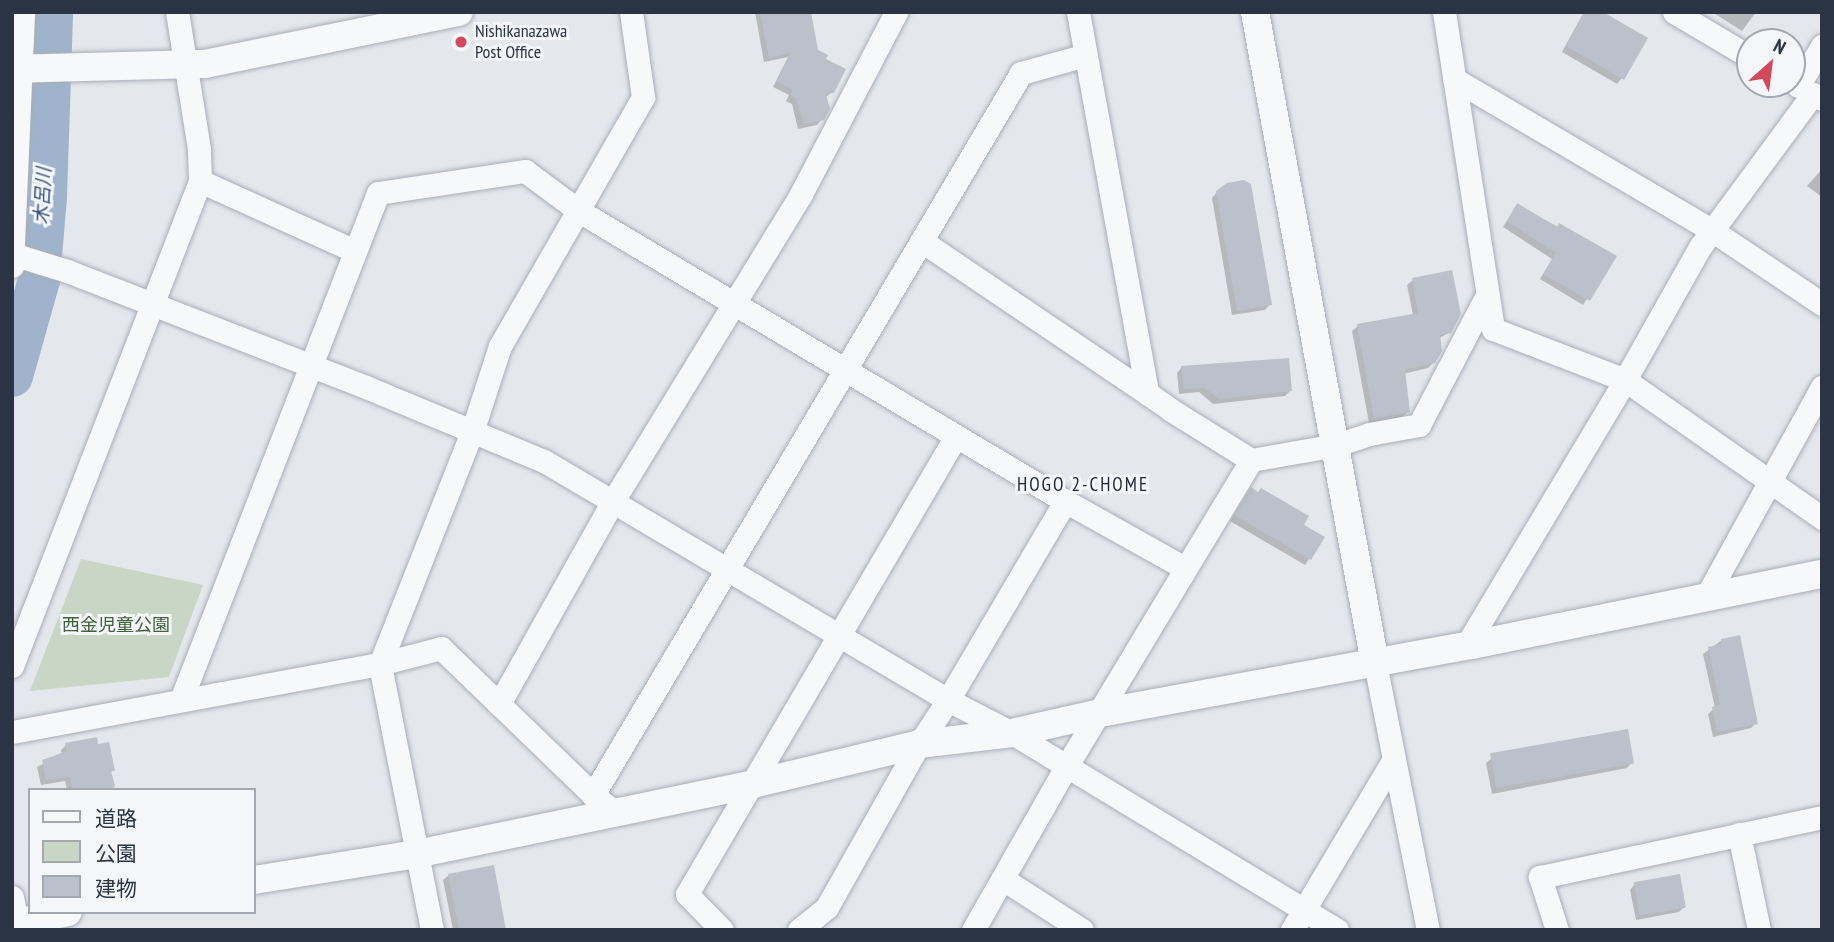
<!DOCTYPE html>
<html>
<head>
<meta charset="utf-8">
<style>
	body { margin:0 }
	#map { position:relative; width:1834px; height:942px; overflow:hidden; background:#e4e7ec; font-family:"PT Sans Narrow","Noto Sans JP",sans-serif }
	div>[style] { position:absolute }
	.green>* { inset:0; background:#c9d6c5 }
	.shadow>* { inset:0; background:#0003 }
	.river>* { height:42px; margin:-21px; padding:0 21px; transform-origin:21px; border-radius:21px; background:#9fb4cc }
	.building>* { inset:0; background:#bbc0ca; transform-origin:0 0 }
	.roads { filter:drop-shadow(0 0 2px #a9aeb7) drop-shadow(0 0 2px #a9aeb7) }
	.minor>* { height:23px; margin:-11.5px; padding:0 11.5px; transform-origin:11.5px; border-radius:11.5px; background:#f7f8fa }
	.tertiary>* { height:28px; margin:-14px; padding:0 14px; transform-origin:14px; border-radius:14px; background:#f7f8fa }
	.dots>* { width:19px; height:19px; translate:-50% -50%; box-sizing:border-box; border:4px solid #f4f6f9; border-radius:50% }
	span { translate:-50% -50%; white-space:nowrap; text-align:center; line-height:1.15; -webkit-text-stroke:6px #f4f6f9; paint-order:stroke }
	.poi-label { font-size:18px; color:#2b3445 }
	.left { translate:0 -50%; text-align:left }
	.park-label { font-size:18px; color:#3f6138 }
	.water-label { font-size:19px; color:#34527a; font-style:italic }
	.neighbourhood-label { font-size:19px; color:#1d2536; letter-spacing:2px }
	.frame { position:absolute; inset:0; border:14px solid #2b3445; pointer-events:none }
	.legend { position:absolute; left:28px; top:788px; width:228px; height:126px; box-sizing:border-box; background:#f4f6f9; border:2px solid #a4a8b1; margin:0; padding:9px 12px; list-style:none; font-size:21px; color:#2b3445 }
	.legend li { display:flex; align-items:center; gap:14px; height:35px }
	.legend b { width:35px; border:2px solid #a4a8b1 }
	.north { position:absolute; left:1736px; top:28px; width:70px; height:70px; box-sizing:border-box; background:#f4f6f9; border:2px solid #a4a8b1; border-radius:50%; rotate:28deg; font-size:19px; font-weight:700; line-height:28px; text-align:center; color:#2b3445 }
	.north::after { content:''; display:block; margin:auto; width:24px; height:32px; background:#d1495b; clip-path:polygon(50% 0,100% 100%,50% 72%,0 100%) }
</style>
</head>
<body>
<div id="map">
	<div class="green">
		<i style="clip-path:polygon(81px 559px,203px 585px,169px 677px,30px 691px)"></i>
	</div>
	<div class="shadow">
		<i style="clip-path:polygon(755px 12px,810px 12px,816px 51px,823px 60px,833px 91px,825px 98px,822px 119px,817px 125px,798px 129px,792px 104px,786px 101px,789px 95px,773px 87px,788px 57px,764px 62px)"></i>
		<i style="clip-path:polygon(1584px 12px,1600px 12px,1622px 78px,1617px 84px,1562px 52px)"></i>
		<i style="clip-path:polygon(1712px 12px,1756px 12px,1742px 31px)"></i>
		<i style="clip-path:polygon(1822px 169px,1822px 197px,1807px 186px)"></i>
		<i style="clip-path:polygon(1217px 192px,1270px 304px,1265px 310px,1232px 315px,1212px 198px)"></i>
		<i style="clip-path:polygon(1517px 205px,1614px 257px,1583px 305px,1540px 279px,1552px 259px,1503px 227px)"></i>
		<i style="clip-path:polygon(1413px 280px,1450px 332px,1438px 339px,1434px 362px,1428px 368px,1403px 374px,1408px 412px,1402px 417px,1369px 423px,1352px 331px,1358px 326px,1413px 315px,1407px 285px)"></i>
		<i style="clip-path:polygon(1182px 367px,1290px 391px,1285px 396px,1213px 404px,1199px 392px,1179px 394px,1177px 373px)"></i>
		<i style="clip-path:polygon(1251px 489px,1323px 538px,1305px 565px,1230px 521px)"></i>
		<i style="clip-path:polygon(1722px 640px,1756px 723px,1751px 728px,1713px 737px,1708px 714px,1715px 708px,1703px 654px)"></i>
		<i style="clip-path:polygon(66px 745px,97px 746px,113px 770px,110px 773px,111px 790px,67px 790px,65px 781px,41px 785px,37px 767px,62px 754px,61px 750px)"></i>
		<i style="clip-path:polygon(1492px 758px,1632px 762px,1627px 768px,1492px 794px,1486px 763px)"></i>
		<i style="clip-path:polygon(449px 875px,504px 930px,453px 930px,443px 880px)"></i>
		<i style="clip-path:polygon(1635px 884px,1684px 907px,1679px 912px,1636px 920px,1630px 890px)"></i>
	</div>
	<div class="river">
		<i style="left:12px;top:376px;width:100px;rotate:-74.3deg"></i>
		<i style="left:39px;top:280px;width:84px;rotate:-85.2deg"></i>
		<i style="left:46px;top:196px;width:184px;rotate:-88.1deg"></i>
	</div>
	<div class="building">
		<i style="clip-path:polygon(760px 12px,811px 12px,818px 50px,828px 55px,826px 59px,846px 69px,834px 93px,826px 94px,830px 109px,824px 120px,804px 124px,796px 99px,790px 95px,793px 90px,777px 81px,791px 53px,769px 58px)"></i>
		<i style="clip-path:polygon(1585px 12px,1603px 12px,1648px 38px,1624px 80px,1566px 46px)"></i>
		<i style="clip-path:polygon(1244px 180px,1251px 184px,1272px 305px,1237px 311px,1216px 191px,1227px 183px)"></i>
		<i style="clip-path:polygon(1517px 203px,1557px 227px,1559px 223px,1617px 256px,1590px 301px,1543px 274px,1556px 253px,1507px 221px)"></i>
		<i style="clip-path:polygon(1452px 270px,1461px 314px,1451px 333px,1440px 335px,1442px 351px,1435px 363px,1405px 370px,1410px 412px,1374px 419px,1357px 324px,1418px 313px,1412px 278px)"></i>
		<i style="clip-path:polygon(1289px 358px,1292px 391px,1219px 399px,1205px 388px,1184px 389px,1181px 366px)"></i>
		<i style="clip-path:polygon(1251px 487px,1258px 492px,1261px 488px,1309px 516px,1304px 525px,1325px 537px,1311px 560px,1234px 515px)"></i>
		<i style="clip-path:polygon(1740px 635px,1758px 724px,1717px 732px,1712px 707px,1720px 705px,1708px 647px,1722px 644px,1721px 639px)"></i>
		<i style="left:1628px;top:729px;width:35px;height:140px;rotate:80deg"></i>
		<i style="clip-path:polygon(97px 737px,98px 744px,109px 742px,115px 771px,111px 771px,115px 786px,112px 790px,73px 790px,70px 777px,46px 780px,42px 760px,67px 751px,65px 743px)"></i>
		<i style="clip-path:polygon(494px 865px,506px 930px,459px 930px,448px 874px)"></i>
		<i style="left:1680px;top:874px;width:34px;height:47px;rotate:80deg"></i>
	</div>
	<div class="roads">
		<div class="minor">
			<i style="left:1078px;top:12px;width:387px;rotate:79.7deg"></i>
			<i style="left:1147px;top:393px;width:29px;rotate:35deg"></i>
			<i style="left:1171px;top:410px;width:94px;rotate:32deg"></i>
			<i style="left:1251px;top:460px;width:86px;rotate:-10deg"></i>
			<i style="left:1336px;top:445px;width:35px;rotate:-18deg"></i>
			<i style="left:1369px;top:434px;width:51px;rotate:-10.2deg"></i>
			<i style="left:1419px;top:425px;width:147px;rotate:-62.4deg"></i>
			<i style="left:1444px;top:12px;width:321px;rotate:81.2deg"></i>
			<i style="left:1493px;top:329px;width:142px;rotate:21.1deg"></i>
			<i style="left:1625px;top:380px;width:241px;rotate:35deg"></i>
			<i style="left:1674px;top:12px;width:88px;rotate:30.6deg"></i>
			<i style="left:1454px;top:79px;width:300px;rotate:30.4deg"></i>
			<i style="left:1713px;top:231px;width:131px;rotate:33.8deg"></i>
			<i style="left:1798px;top:86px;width:47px;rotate:-59deg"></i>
			<i style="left:200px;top:181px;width:170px;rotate:24.3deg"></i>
			<i style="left:923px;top:242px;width:270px;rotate:34deg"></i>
			<i style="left:12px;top:254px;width:58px;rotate:17.2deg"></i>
			<i style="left:67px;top:271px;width:321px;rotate:21.2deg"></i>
			<i style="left:366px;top:387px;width:193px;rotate:22.6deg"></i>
			<i style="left:544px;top:461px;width:469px;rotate:30.6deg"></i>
			<i style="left:948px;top:700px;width:72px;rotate:27.3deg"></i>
			<i style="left:1012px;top:733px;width:380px;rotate:31.2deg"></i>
			<i style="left:12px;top:266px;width:254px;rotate:-87.5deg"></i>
			<i style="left:1706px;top:597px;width:240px;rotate:-61.1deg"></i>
			<i style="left:1466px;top:646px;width:310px;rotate:-59.1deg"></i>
			<i style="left:1625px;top:380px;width:153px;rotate:-60.6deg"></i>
			<i style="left:1700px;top:247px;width:190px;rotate:-53.6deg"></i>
			<i style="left:1813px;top:94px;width:10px;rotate:29deg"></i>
			<i style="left:1375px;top:663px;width:272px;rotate:78.8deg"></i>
			<i style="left:12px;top:666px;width:520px;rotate:-68.81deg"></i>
			<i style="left:200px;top:181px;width:32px;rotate:-92deg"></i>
			<i style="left:199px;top:149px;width:139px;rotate:-99.1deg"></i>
			<i style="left:181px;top:700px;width:544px;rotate:-68.77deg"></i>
			<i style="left:378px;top:193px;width:149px;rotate:-8.5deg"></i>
			<i style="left:525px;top:171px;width:67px;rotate:36.5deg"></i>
			<i style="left:579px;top:211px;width:566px;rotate:30.82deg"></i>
			<i style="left:1065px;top:501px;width:137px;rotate:29.2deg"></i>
			<i style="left:499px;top:704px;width:233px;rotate:-60.7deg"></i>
			<i style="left:613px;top:501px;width:360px;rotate:-58.5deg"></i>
			<i style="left:801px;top:194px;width:205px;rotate:-62.4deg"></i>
			<i style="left:12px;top:732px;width:374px;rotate:-10.5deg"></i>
			<i style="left:380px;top:664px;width:63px;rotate:-14.7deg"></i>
			<i style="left:441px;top:648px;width:211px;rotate:44deg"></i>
			<i style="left:613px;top:811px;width:26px;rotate:-141deg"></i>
			<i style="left:593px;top:795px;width:839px;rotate:-59.34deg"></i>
			<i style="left:1021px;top:73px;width:67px;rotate:-15.5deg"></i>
			<i style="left:1739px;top:834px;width:98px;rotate:78.2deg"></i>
			<i style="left:1003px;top:879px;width:94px;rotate:32.8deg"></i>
			<i style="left:12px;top:897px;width:26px;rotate:79deg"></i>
			<i style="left:17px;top:923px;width:9px;rotate:49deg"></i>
			<i style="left:432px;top:930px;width:271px;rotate:-101.1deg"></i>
			<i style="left:380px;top:664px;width:250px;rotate:-68.4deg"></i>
			<i style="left:472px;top:432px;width:90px;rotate:-72deg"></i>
			<i style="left:500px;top:346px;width:287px;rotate:-60.1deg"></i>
			<i style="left:643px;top:97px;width:86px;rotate:-98deg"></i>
			<i style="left:722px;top:930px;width:50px;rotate:-134.2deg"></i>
			<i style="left:687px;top:894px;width:531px;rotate:-59.57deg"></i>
			<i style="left:799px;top:930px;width:36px;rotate:-39deg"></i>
			<i style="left:827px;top:907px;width:187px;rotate:-60.6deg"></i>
			<i style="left:919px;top:744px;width:53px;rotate:-56.6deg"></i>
			<i style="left:948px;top:700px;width:231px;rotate:-59.5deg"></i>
			<i style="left:973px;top:930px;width:188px;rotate:-60.3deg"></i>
			<i style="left:1066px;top:767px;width:358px;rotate:-58.9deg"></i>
			<i style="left:1292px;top:930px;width:199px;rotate:-59.2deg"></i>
			<i style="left:1557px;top:930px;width:56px;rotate:-107.8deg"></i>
			<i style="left:1540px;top:877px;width:288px;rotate:-12deg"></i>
		</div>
		<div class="tertiary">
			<i style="left:1255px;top:12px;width:662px;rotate:79.56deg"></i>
			<i style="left:12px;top:69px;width:193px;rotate:-1.5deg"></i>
			<i style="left:205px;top:64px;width:259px;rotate:-11.6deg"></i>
			<i style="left:254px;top:880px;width:164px;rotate:-9.1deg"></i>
			<i style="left:416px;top:854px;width:344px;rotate:-11.7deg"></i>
			<i style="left:753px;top:784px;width:171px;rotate:-13.5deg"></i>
			<i style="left:919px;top:744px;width:94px;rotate:-6.7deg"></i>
			<i style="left:1012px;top:733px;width:90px;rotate:-12.8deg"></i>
			<i style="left:1100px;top:713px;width:378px;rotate:-10.4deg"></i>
			<i style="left:1472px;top:645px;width:357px;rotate:-11.5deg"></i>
			<i style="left:12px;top:924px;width:57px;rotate:-12.1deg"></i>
		</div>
	</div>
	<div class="dots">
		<i style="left:461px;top:42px;background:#d1495b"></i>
	</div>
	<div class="poi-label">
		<span class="left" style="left:475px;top:42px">Nishikanazawa<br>Post Office</span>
	</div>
	<div class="park-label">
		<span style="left:116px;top:625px">西金児童公園</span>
	</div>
	<div class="water-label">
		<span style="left:43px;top:196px;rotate:-87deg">木呂川</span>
	</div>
	<div class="neighbourhood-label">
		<span style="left:1083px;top:485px">HOGO 2-CHOME</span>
	</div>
	<div class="frame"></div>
	<ul class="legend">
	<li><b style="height:9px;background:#f7f8fa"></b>道路</li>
	<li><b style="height:19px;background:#c9d6c5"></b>公園</li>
	<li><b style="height:19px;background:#bbc0ca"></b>建物</li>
	</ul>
	<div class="north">N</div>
</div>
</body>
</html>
